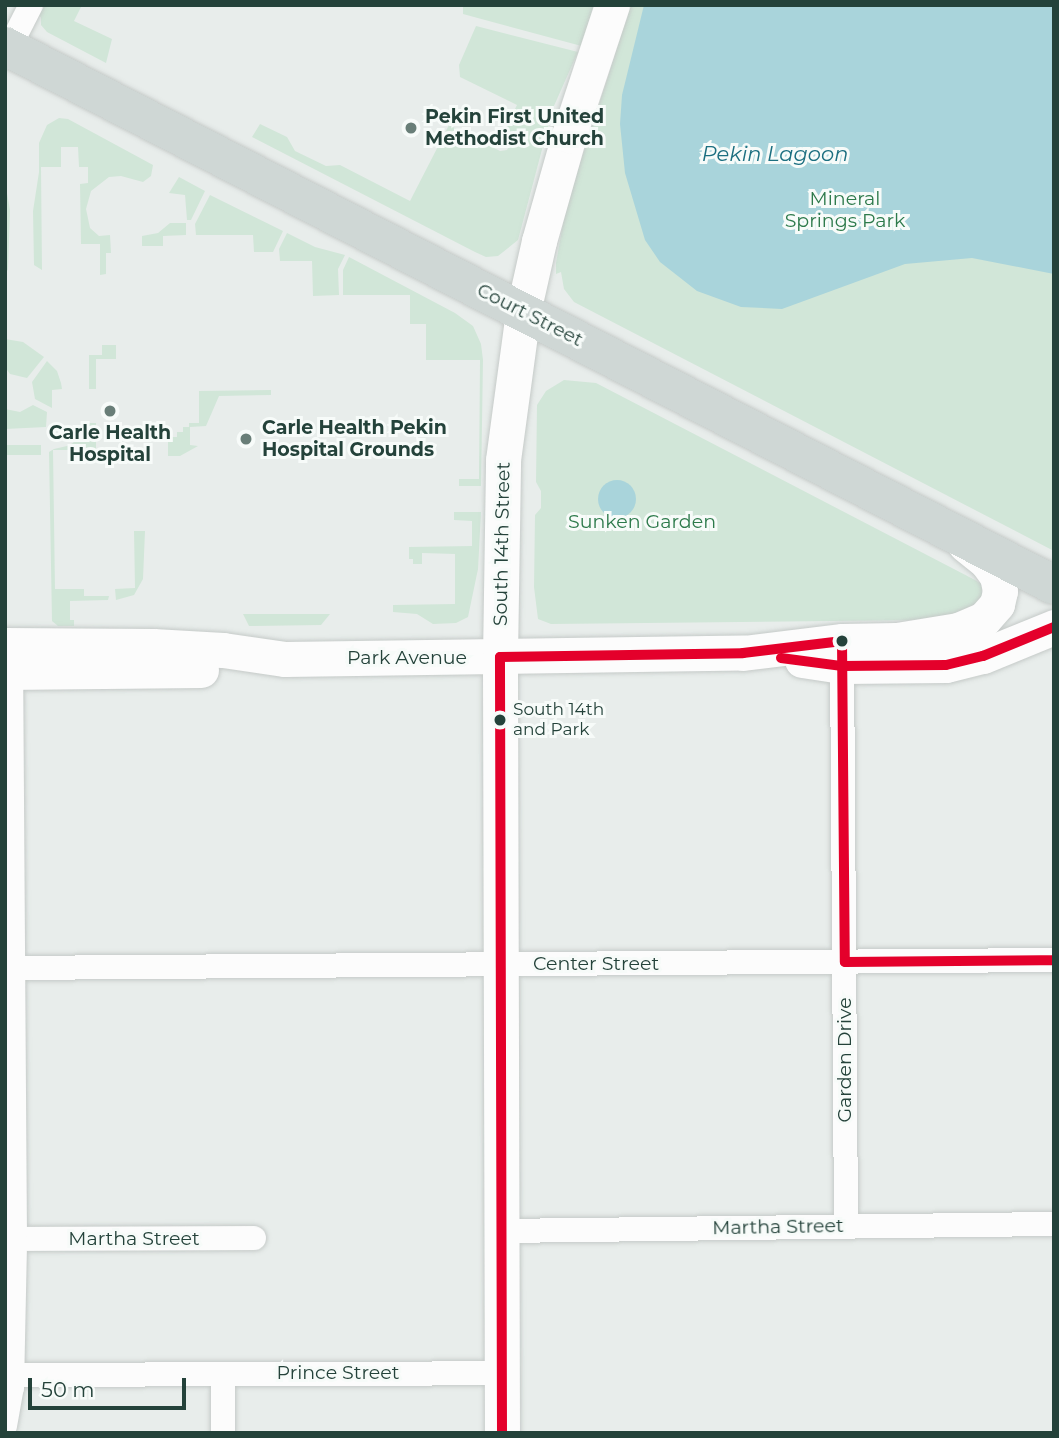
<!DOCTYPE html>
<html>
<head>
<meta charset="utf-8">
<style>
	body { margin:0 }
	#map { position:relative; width:1059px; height:1438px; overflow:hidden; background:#e8edeb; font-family:Montserrat,sans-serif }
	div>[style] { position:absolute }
	.green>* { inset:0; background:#d1e6d8; transform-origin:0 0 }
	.water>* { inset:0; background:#a9d4db }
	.round { border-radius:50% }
	.roads { filter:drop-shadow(0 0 2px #c5cac8) drop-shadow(0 0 2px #c5cac8) }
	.street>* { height:24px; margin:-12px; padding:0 12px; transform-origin:12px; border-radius:12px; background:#fcfcfc }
	.secondary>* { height:35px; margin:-17.5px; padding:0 17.5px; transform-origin:17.5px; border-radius:17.5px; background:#fcfcfc }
	.primary>* { height:38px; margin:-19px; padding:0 19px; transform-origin:19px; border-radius:19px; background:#cfd7d5 }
	.bus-1>* { height:10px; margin:-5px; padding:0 5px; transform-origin:5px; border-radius:5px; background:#e4002b }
	.dots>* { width:19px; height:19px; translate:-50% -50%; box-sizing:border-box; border:4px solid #f7fbf9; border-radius:50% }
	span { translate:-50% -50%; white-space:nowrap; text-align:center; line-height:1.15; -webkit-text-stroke:6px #f7fbf9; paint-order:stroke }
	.bus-label { font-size:17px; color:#24423a }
	.left { translate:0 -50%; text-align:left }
	.poi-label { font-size:19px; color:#24423a; font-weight:700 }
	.park-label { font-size:19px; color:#2d7a4b }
	.street-label { font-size:19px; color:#24423a }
	.water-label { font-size:21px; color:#1c6f80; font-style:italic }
	.frame { position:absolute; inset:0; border:7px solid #24423a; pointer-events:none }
	.scale { position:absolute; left:28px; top:1378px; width:158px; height:32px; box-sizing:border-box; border:4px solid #24423a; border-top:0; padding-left:9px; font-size:21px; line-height:24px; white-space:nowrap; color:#24423a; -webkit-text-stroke:5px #f7fbf9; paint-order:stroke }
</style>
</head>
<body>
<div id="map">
	<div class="green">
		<i style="clip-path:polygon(82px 5px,74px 21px,112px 39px,106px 63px,47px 32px,41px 25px,41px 17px,38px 16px,44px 6px)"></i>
		<i style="clip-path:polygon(463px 5px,1054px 5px,1054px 551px,574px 302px,564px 289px,561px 272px,556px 274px,556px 263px,566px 207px,615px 55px,463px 14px)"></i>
		<i style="clip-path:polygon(476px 26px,578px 52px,553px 108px,518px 240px,498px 256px,486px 257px,475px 252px,252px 137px,260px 124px,287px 137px,295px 151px,326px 166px,340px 165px,410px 201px,449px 125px,500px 151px,507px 150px,510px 144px,508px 138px,502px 135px,517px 105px,460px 77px,459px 65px)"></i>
		<i style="clip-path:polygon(59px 118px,68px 119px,153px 165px,151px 176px,143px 182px,121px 176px,109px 177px,91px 191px,86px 209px,90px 228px,99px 236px,110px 235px,111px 253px,106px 253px,106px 274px,100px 275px,100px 244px,81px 244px,80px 184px,88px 183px,88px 167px,79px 167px,78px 147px,61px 147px,61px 167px,41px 167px,42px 270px,34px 265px,33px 211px,39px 172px,39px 143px,47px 125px)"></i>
		<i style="clip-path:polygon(179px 177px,205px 191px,191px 220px,187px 220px,185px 195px,169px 193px)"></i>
		<i style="clip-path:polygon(5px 182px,10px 210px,8px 271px,6px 268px)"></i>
		<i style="clip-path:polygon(210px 195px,283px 231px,273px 252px,254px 252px,253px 235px,196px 235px,195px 224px)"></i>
		<i style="clip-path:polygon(170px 223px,186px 223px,186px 235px,163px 236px,163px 246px,142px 246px,142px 236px,158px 233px)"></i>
		<i style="clip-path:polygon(287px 233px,315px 247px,345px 255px,338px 269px,339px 295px,313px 296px,312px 261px,280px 261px,279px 249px)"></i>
		<i style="clip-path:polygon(349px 257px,455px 313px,473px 326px,481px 344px,483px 360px,481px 486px,459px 486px,459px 479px,479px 479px,480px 360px,426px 360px,426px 324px,410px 324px,410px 295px,343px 295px,343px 270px)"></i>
		<i style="clip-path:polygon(5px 339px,23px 342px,44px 357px,27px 378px,10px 374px,5px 367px)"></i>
		<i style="clip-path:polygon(102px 345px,116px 345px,116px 359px,96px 359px,96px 389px,89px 389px,89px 355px,102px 355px)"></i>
		<i style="clip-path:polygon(47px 361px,57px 371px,61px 383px,62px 389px,52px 390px,52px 408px,35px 399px,32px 382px)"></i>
		<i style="clip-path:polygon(564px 380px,596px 383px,975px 580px,981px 584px,983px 597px,962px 614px,925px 620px,551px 624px,538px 619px,534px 587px,535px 515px,541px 508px,541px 491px,536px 482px,537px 405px,546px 391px)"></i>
		<i style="clip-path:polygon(271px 390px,271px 395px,219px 396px,206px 426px,190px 427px,190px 445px,198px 446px,180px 456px,168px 456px,168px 442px,172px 442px,172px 437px,177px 437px,177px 432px,183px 432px,183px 427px,189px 427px,189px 423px,199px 423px,199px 391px)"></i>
		<i style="clip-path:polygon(33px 405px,47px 412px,46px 427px,5px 429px,5px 409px,20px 412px)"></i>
		<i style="clip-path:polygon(84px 423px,96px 423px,96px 450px,53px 450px,55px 589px,84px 589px,84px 596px,109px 596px,108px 600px,70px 601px,70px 620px,74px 620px,74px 626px,58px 626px,52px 621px,49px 452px,54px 449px,67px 446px,73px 443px)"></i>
		<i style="left:41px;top:445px;width:10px;height:36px;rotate:90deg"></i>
		<i style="clip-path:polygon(454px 512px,481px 512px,478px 569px,468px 617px,456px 623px,433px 624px,417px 614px,393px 612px,393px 605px,455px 604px,455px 554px,422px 553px,422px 564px,413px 564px,413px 559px,409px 559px,409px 547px,472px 546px,472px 521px,454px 520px)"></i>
		<i style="clip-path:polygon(134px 531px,145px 531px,143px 579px,134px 595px,116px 600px,115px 589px,135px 588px)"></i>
		<i style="clip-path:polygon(243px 614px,330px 614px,321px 625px,249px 626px)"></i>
	</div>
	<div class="water">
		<i style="clip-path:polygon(644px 5px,1054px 5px,1054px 274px,972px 258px,905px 264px,782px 309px,741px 307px,697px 291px,660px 262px,645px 240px,625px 173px,620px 124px,622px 95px)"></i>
		<i class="round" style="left:598px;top:480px;width:38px;height:38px"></i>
	</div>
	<div class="roads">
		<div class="street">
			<i style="left:9px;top:48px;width:48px;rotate:-62.9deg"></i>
			<i style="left:842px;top:653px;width:573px;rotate:89.6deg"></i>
			<i style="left:12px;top:968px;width:1042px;rotate:-0.44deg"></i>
			<i style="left:502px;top:1231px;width:552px;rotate:-0.73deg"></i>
			<i style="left:15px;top:1239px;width:239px;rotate:-0.2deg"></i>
			<i style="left:223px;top:1374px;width:59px;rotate:90deg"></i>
			<i style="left:5px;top:1375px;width:497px;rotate:-0.2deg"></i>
			<i style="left:5px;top:1426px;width:39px;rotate:-80deg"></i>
			<i style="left:12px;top:1388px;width:149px;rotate:-88.8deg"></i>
			<i style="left:15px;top:1239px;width:582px;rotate:-90.39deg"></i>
		</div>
		<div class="secondary">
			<i style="left:5px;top:645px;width:148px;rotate:0.4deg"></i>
			<i style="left:153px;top:646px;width:70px;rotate:3.3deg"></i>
			<i style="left:223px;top:650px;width:63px;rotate:8.3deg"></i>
			<i style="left:285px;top:659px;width:458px;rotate:-0.8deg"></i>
			<i style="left:743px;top:653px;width:100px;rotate:-6.9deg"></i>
			<i style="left:842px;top:641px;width:55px;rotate:-1deg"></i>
			<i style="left:897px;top:640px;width:62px;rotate:-9.3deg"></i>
			<i style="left:958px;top:630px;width:28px;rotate:-23deg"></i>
			<i style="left:984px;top:619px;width:20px;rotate:-49deg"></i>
			<i style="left:997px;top:604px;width:13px;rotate:-77deg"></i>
			<i style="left:1000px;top:591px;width:15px;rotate:-101deg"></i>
			<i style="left:997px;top:576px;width:17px;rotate:-126deg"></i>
			<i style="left:987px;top:562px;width:28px;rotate:-141deg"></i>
			<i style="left:802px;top:660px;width:40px;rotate:8.5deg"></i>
			<i style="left:842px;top:666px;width:104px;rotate:-0.6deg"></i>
			<i style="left:946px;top:665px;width:38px;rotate:-14deg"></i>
			<i style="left:983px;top:656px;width:77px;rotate:-22.2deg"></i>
			<i style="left:5px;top:672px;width:196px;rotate:-0.6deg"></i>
			<i style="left:502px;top:1433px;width:776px;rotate:-90.15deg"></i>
			<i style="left:500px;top:657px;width:197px;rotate:-89.1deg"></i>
			<i style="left:503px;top:460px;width:149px;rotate:-82.3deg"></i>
			<i style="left:523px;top:312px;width:73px;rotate:-77.3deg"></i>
			<i style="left:539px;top:241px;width:110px;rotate:-74.2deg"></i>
			<i style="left:569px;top:135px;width:137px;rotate:-71.7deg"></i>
		</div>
		<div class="primary">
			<i style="left:5px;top:46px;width:1179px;rotate:27.2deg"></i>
		</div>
	</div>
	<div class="bus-1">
		<i style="left:781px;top:658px;width:62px;rotate:7.5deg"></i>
		<i style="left:842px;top:666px;width:104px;rotate:-0.6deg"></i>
		<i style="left:946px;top:665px;width:38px;rotate:-14deg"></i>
		<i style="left:983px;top:656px;width:77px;rotate:-22.2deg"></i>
		<i style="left:502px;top:1433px;width:776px;rotate:-90.15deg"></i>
		<i style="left:500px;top:657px;width:243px;rotate:-0.9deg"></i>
		<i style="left:743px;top:653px;width:100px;rotate:-6.9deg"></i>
		<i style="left:842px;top:641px;width:321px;rotate:89.5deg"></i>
		<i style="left:845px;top:962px;width:209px;rotate:-0.5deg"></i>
	</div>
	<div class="dots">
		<i style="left:411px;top:128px;background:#697e78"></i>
		<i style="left:110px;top:411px;background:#697e78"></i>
		<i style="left:246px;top:439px;background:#697e78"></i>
		<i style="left:842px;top:641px;background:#24423a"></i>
		<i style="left:500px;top:720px;background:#24423a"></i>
	</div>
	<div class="bus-label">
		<span class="left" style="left:513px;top:720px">South 14th<br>and Park</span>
	</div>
	<div class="poi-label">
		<span class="left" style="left:425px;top:128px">Pekin First United<br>Methodist Church</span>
		<span class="left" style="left:262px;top:439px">Carle Health Pekin<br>Hospital Grounds</span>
		<span style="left:110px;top:444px">Carle Health<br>Hospital</span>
	</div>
	<div class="park-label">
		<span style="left:845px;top:210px">Mineral<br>Springs Park</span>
		<span style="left:642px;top:522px">Sunken Garden</span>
	</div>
	<div class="street-label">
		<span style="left:530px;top:315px;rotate:27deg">Court Street</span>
		<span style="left:502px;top:544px;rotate:-89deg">South 14th Street</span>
		<span style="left:407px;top:658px">Park Avenue</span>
		<span style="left:596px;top:964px">Center Street</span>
		<span style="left:845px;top:1060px;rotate:-90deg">Garden Drive</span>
		<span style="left:778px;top:1227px;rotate:-1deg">Martha Street</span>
		<span style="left:134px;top:1239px">Martha Street</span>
		<span style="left:338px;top:1373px">Prince Street</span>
	</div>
	<div class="water-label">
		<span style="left:775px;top:154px">Pekin Lagoon</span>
	</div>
	<div class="frame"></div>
	<div class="scale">50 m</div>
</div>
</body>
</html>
